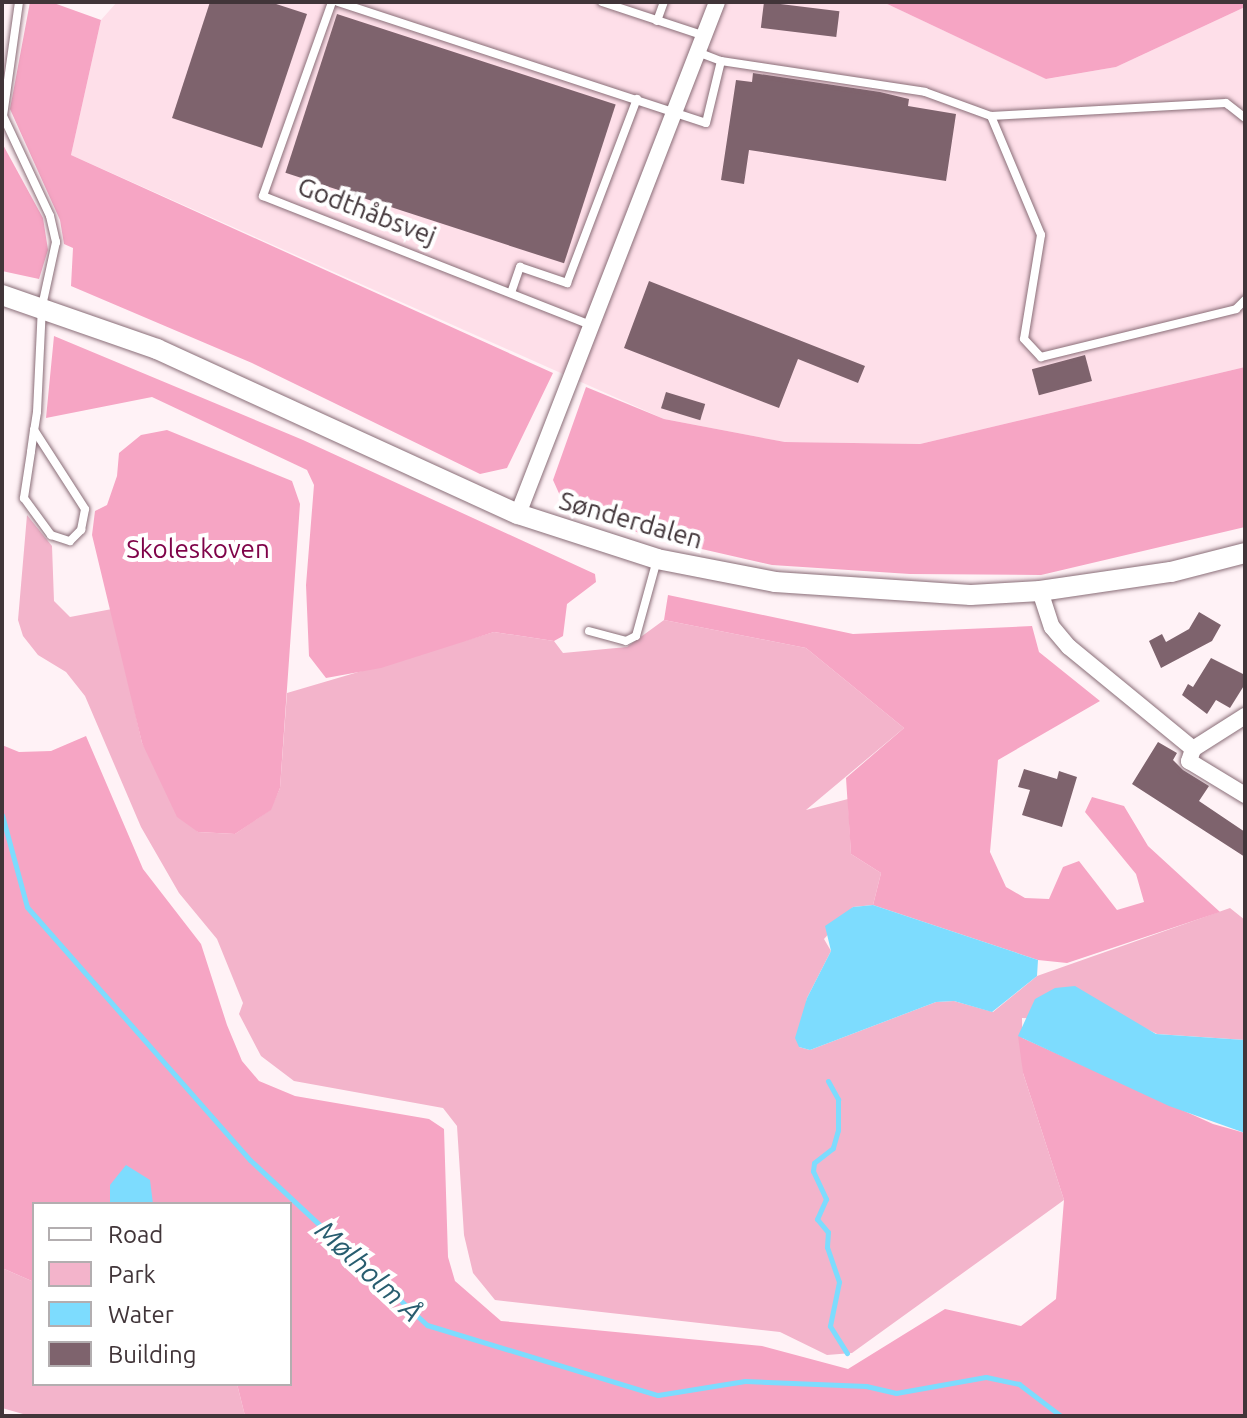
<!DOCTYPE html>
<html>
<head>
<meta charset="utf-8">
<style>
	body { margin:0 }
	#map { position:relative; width:1247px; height:1418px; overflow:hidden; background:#fff2f6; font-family:Ubuntu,sans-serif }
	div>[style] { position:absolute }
	.built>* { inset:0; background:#fedfe9 }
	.green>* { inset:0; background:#f3b4cb }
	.forest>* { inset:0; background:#f6a5c4 }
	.water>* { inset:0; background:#7ddcfe }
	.stream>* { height:5px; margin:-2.5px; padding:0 2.5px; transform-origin:2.5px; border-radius:2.5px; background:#7ddcfe }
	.building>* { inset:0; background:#7e636d; transform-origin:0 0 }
	.roads { filter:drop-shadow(0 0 2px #8a6e78) drop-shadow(0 0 2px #8a6e78) }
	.service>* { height:8px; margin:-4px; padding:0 4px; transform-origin:4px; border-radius:4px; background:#fff }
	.minor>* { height:16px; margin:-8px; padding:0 8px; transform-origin:8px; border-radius:8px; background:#fff }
	.tertiary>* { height:20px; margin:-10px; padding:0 10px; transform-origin:10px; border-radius:10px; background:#fff }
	span { translate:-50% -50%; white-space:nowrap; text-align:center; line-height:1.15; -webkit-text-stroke:8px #fff; paint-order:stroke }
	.street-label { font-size:26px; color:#413539 }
	.park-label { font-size:26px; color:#7f0349 }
	.water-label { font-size:28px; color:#285d6f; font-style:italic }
	.frame { position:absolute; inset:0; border:4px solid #413539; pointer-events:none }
	.legend { position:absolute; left:32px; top:1202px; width:260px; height:184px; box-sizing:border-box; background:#fff; border:2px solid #b3aeb0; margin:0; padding:10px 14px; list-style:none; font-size:24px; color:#413539 }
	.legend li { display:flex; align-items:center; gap:16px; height:40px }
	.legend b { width:40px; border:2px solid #b3aeb0 }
</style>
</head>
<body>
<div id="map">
	<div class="built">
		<i style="clip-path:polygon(117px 2px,883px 2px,1047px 79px,1116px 67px,1245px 7px,1245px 367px,920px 444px,785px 442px,664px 419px,71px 155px,101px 20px)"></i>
	</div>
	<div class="green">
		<i style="clip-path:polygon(27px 515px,52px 546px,54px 601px,70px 617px,112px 609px,142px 743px,198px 832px,235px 834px,270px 810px,280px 788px,287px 693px,494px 632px,554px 641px,563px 653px,627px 647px,664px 620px,806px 648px,904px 728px,806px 810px,848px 799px,851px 854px,881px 873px,873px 905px,853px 907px,824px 939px,831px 951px,807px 998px,799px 1047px,810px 1050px,936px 1002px,954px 1001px,993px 1012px,1037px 976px,1230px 908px,1245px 920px,1245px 1040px,1157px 1034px,1132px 1022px,1022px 1018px,1023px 1073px,1064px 1200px,852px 1353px,827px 1355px,780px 1332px,495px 1300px,473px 1273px,464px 1235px,457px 1126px,443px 1108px,294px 1081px,261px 1056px,239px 1014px,243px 1003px,217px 939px,179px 893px,141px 827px,85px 696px,66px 672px,38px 655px,23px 636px,18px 620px)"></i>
		<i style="clip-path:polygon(2px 1268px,34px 1282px,34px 1384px,237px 1384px,245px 1416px,30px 1416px,2px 1408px)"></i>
	</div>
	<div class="forest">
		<i style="clip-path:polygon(30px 2px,51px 2px,101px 20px,71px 155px,553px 373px,507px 468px,480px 474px,252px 363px,71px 286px,73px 248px,64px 244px,60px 220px,10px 109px)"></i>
		<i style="clip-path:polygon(883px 2px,1245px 2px,1245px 7px,1116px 67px,1046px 79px)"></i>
		<i style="clip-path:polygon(2px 143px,43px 218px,48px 250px,39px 279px,2px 271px)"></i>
		<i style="clip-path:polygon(54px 336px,303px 440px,595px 574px,596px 582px,567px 604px,563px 636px,554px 641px,494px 632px,381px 668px,326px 678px,309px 656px,306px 585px,314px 485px,307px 470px,152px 397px,46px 418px)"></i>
		<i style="clip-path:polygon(1245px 367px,1245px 527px,1041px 575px,910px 574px,772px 565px,658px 539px,566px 509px,553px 480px,586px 387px,664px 419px,785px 442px,920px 444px)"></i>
		<i style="clip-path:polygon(167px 430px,292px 481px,300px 504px,280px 788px,271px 810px,235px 834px,198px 832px,177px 817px,142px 743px,92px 535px,95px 511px,107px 505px,117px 476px,119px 453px,141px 435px)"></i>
		<i style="clip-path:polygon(668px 595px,853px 634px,1032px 626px,1039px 652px,1100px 701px,998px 760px,990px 852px,1006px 887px,1025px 898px,1049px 899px,1063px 867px,1079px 861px,1117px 910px,1144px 902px,1136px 874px,1085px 812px,1092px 797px,1124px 806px,1148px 846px,1220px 912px,1067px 963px,1038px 960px,873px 905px,881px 873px,851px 854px,846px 778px,904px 728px,806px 648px,664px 620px)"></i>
		<i style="clip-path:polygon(86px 736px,143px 869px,201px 944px,227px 1025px,242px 1061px,259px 1081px,295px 1096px,429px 1119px,444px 1129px,448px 1257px,455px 1281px,501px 1321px,762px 1346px,848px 1369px,945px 1309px,1021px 1326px,1056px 1299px,1064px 1200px,1023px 1073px,1018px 1036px,1213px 1124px,1245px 1133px,1245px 1416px,245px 1416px,237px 1384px,290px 1384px,290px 1204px,34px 1204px,34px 1282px,2px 1268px,2px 745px,19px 752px,51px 751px)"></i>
	</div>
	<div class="water">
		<i style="clip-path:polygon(873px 905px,1038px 960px,1037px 976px,992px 1012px,954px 1001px,936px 1002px,810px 1050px,799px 1047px,795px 1038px,807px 998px,831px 951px,825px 926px,853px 907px)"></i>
		<i style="clip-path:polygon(1075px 986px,1156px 1034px,1245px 1040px,1245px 1133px,1169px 1106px,1018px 1036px,1035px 999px,1055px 988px)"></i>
		<i style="clip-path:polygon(126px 1165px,150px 1180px,153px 1204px,110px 1204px,110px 1185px)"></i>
	</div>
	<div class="stream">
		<i style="left:2px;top:815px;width:95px;rotate:74.8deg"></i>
		<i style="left:27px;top:907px;width:337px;rotate:48.6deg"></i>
		<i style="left:250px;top:1160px;width:242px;rotate:43deg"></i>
		<i style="left:427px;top:1325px;width:241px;rotate:16.9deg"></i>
		<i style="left:658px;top:1395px;width:88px;rotate:-9.1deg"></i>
		<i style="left:745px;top:1381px;width:121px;rotate:2.4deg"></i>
		<i style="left:866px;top:1386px;width:31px;rotate:13deg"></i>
		<i style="left:896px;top:1393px;width:91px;rotate:-10.1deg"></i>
		<i style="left:986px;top:1377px;width:34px;rotate:12deg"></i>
		<i style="left:1019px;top:1384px;width:53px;rotate:37.3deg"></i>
		<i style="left:828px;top:1081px;width:21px;rotate:61deg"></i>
		<i style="left:838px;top:1099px;width:31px;rotate:90deg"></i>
		<i style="left:838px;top:1130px;width:19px;rotate:106deg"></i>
		<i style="left:833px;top:1148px;width:24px;rotate:142deg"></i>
		<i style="left:814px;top:1163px;width:8px;rotate:97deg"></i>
		<i style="left:813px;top:1171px;width:31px;rotate:65deg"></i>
		<i style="left:826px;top:1199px;width:22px;rotate:114deg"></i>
		<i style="left:817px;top:1219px;width:17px;rotate:50deg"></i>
		<i style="left:828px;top:1232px;width:15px;rotate:94deg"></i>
		<i style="left:827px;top:1247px;width:37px;rotate:71deg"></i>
		<i style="left:839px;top:1282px;width:45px;rotate:101.6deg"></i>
		<i style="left:830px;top:1326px;width:32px;rotate:58deg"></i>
	</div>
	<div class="building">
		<i style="clip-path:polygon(210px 2px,270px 2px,307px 14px,262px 148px,172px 118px)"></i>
		<i style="left:764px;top:2px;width:76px;height:26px;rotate:7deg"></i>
		<i style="left:337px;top:14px;width:293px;height:167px;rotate:18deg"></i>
		<i style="clip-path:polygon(753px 73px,880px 92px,909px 99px,908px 106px,956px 114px,946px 181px,749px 150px,744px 184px,721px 180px,736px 80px,752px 82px)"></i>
		<i style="clip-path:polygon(649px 281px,865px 366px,858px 383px,798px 359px,779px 408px,624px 348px)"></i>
		<i style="left:1085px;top:355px;width:27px;height:55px;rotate:75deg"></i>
		<i style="left:666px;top:392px;width:41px;height:17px;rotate:17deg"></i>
		<i style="clip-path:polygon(1199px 612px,1221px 625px,1212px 641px,1161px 668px,1149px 641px,1162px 634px,1166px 642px,1189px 629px)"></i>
		<i style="clip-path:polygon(1211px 658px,1245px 675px,1245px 684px,1230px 708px,1216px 700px,1207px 714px,1182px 695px,1188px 684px,1193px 687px)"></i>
		<i style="clip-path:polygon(1158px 742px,1177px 753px,1173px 760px,1183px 770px,1209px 786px,1199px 801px,1245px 832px,1245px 857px,1132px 784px)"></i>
		<i style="clip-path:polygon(1024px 769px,1057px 779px,1059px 771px,1077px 777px,1062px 827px,1022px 815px,1030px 790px,1018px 787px)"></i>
	</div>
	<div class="roads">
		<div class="service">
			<i style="left:19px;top:2px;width:115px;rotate:98deg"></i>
			<i style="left:3px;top:116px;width:110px;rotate:64.8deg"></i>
			<i style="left:50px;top:216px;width:27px;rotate:77deg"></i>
			<i style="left:56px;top:242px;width:66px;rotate:102.3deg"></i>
			<i style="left:42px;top:306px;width:106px;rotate:92.7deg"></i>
			<i style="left:37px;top:412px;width:18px;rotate:99deg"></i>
			<i style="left:34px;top:430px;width:22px;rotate:98deg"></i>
			<i style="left:31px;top:452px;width:47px;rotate:98.7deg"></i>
			<i style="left:24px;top:498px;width:46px;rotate:53.9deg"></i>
			<i style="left:51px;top:535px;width:20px;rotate:18deg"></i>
			<i style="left:70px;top:541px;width:16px;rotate:-45deg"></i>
			<i style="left:81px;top:530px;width:21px;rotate:-79deg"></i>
			<i style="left:85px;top:509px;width:94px;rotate:-122.8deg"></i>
			<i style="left:332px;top:2px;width:206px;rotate:109.6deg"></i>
			<i style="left:263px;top:196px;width:352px;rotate:21.5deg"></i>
			<i style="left:338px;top:2px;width:387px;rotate:18.2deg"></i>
			<i style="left:706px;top:123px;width:64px;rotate:-76.4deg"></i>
			<i style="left:602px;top:2px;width:108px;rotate:18.3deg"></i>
			<i style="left:657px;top:21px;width:20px;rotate:-70deg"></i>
			<i style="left:700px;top:53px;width:22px;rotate:21deg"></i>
			<i style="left:721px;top:61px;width:206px;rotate:8.6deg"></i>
			<i style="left:925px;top:92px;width:70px;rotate:20deg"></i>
			<i style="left:991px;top:116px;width:235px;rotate:-3.2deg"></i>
			<i style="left:1226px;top:103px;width:24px;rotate:38deg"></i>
			<i style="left:991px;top:116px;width:129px;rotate:67.2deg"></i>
			<i style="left:1041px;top:235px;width:105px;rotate:99.3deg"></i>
			<i style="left:1024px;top:339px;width:25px;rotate:47deg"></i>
			<i style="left:1041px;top:357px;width:201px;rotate:-13.8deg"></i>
			<i style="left:1236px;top:309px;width:13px;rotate:-45deg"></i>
			<i style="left:511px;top:293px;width:28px;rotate:-71deg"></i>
			<i style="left:520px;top:267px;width:50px;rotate:18.8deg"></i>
			<i style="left:567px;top:283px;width:197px;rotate:-69.2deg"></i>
			<i style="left:589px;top:631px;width:38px;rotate:15deg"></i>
			<i style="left:626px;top:641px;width:11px;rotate:-27deg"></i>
			<i style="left:636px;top:636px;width:79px;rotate:-74.6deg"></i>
		</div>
		<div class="minor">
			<i style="left:518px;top:514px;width:549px;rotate:-68.76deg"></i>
			<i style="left:1040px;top:591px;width:38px;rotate:72deg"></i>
			<i style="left:1052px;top:627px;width:26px;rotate:50deg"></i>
			<i style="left:1069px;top:647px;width:161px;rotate:39.4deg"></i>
			<i style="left:1193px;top:749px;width:13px;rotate:108deg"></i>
			<i style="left:1189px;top:761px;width:66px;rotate:31.3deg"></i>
			<i style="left:1193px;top:749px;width:62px;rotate:-32.4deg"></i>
		</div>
		<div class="tertiary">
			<i style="left:2px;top:295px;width:164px;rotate:19.2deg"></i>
			<i style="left:157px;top:349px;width:397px;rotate:24.6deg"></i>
			<i style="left:518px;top:514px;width:146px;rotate:17.9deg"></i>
			<i style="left:657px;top:559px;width:120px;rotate:11deg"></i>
			<i style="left:775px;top:582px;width:196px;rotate:3.8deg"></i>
			<i style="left:971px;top:595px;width:69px;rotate:-3.3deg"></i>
			<i style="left:1040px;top:591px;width:132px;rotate:-8.3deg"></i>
			<i style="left:1171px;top:572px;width:76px;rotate:-14.4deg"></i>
		</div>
	</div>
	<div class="street-label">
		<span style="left:367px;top:211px;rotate:21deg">Godthåbsvej</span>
		<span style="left:631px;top:520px;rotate:16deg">Sønderdalen</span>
	</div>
	<div class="park-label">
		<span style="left:198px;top:549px">Skoleskoven</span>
	</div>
	<div class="water-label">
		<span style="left:369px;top:1271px;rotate:43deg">Mølholm Å</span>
	</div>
	<div class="frame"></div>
	<ul class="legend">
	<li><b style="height:10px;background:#fff"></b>Road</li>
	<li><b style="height:22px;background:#f3b4cb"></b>Park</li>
	<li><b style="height:22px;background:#7ddcfe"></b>Water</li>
	<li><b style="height:22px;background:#7e636d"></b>Building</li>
	</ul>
</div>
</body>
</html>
